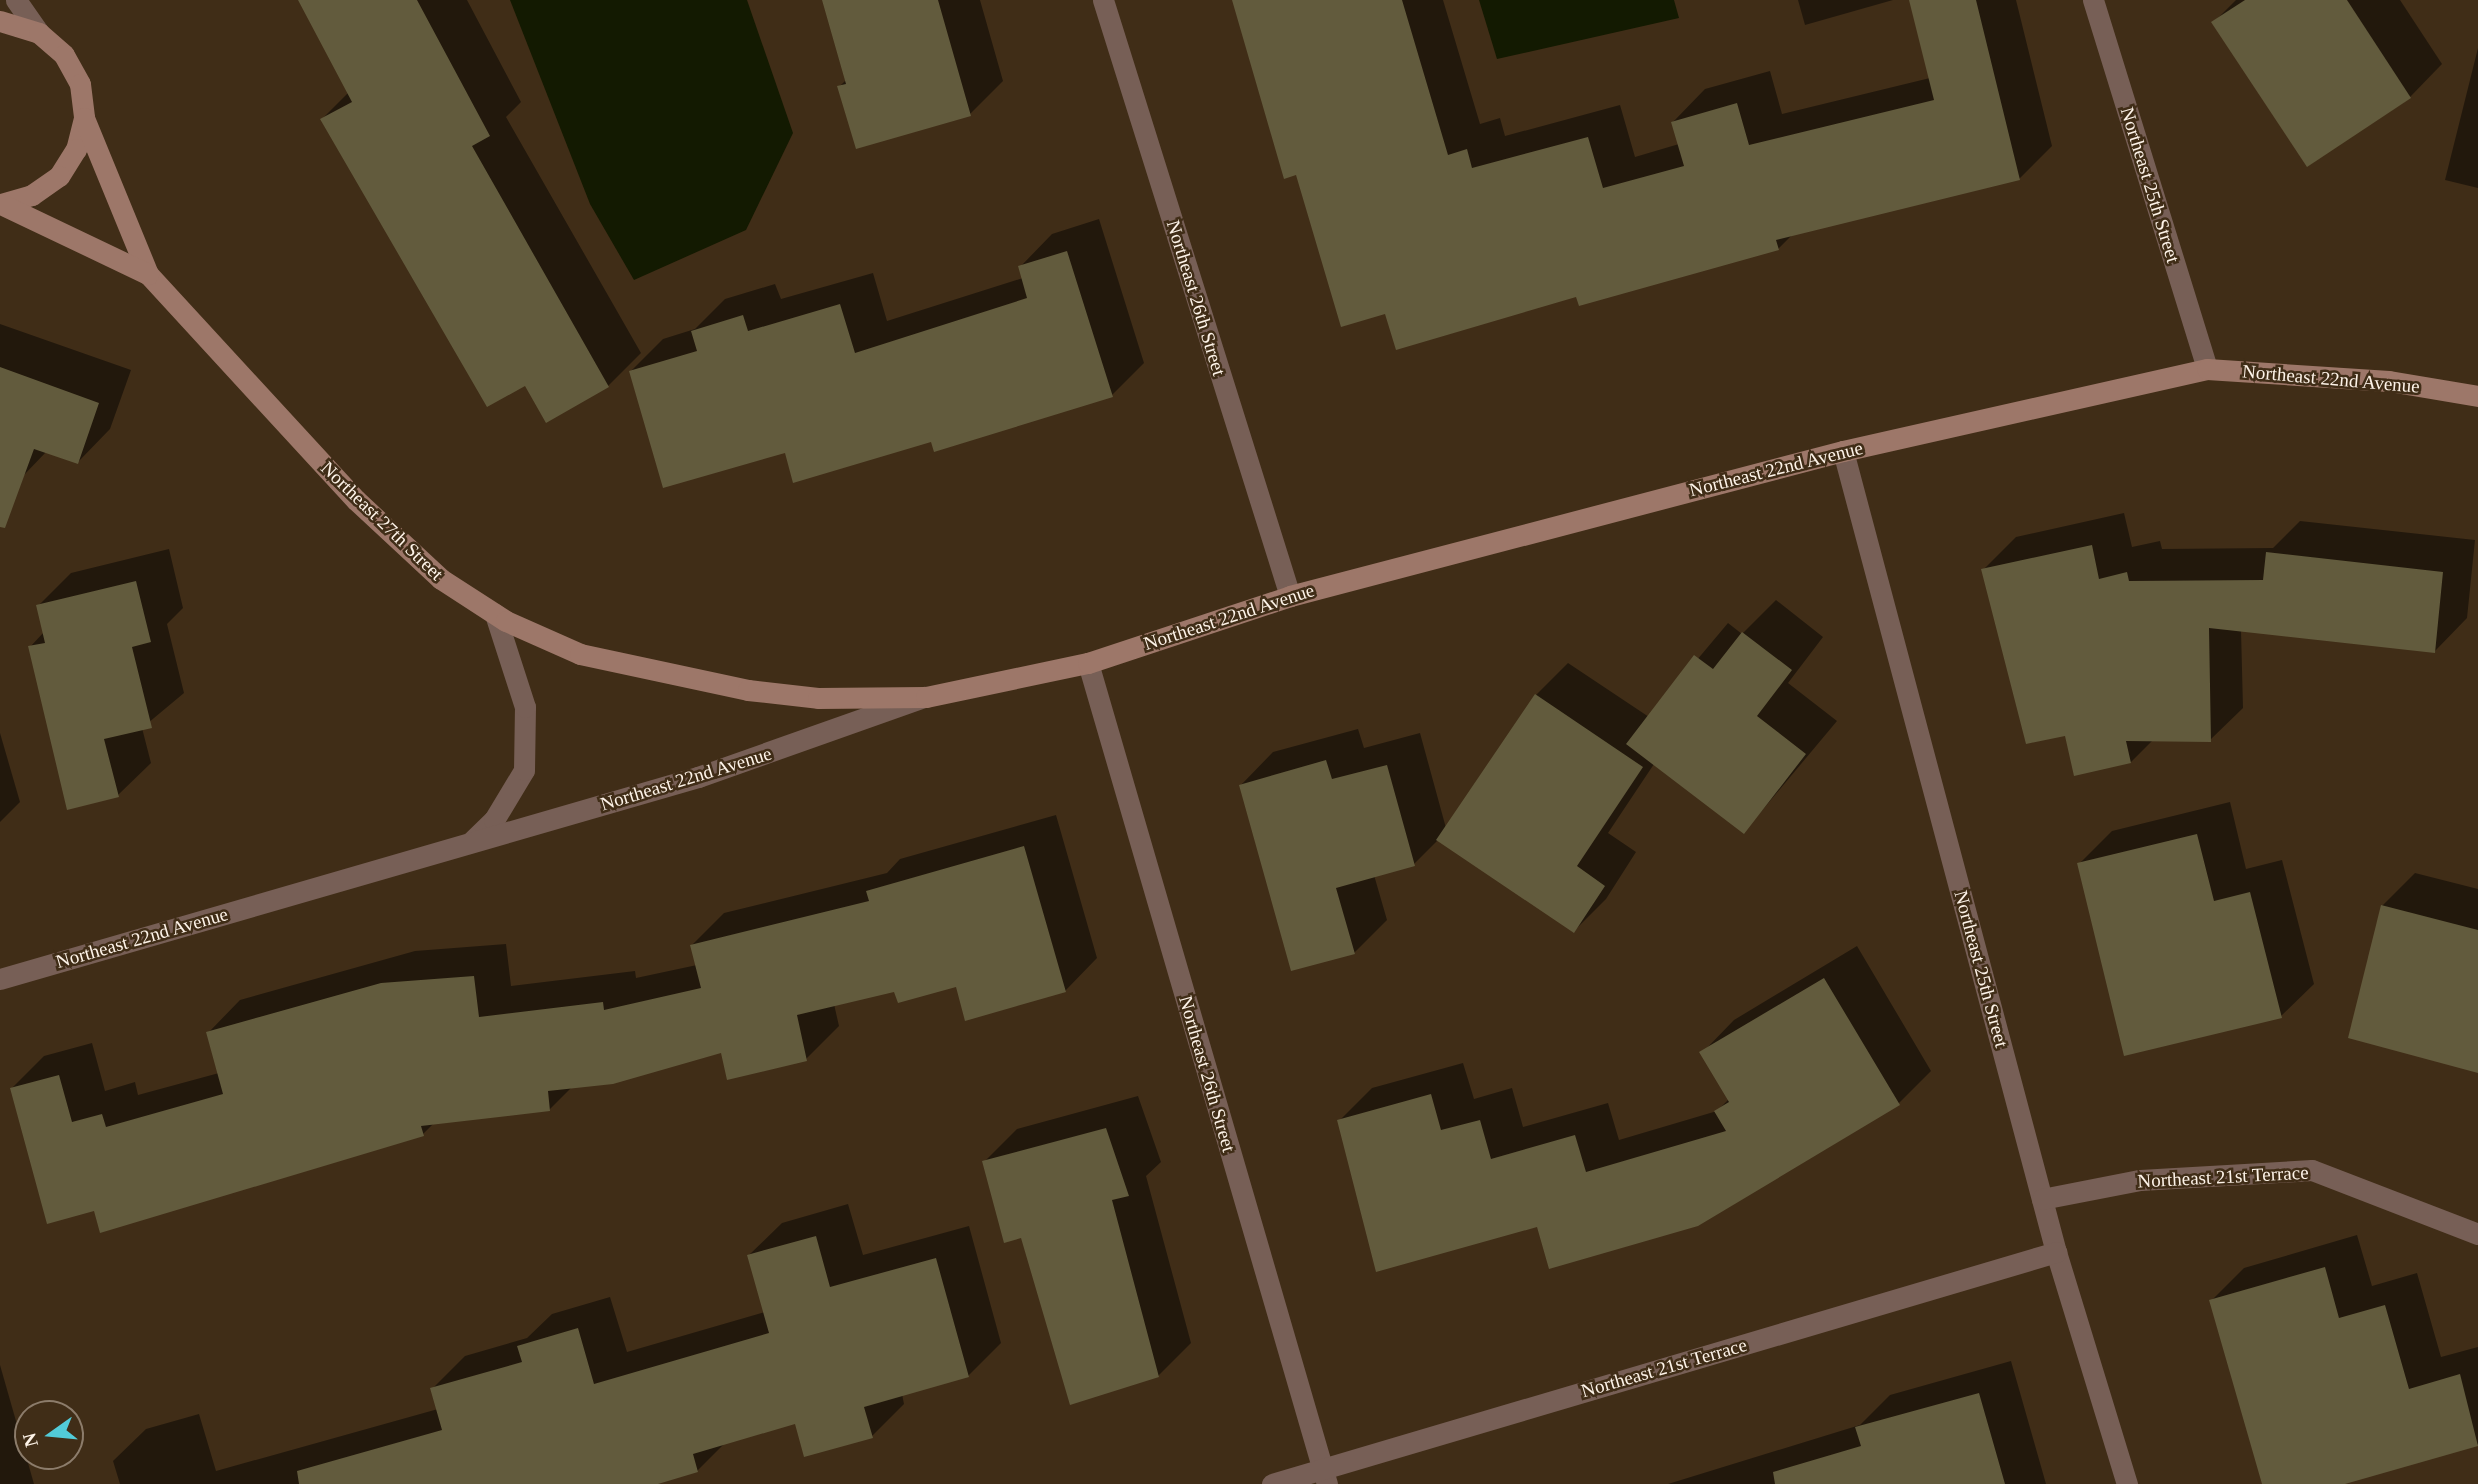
<!DOCTYPE html>
<html>
<head>
<meta charset="utf-8">
<style>
	body { margin:0 }
	#map { position:relative; width:2478px; height:1484px; overflow:hidden; background:#402d17; font-family:"Times New Roman",serif }
	div>[style] { position:absolute }
	.water>* { inset:0; background:#131a01 }
	.shadow>* { inset:0; background:#0007 }
	.building>* { inset:0; background:#625b3d }
	.street>* { height:21px; margin:-10.5px; padding:0 10.5px; transform-origin:10.5px; border-radius:10.5px; background:#775f56 }
	.secondary>* { height:21px; margin:-10.5px; padding:0 10.5px; transform-origin:10.5px; border-radius:10.5px; background:#9d7769 }
	span { translate:-50% -50%; white-space:nowrap; text-align:center; line-height:1.15; -webkit-text-stroke:5px #402d17; paint-order:stroke }
	.street-label { font-size:19px; color:#fdf3e8 }
	.north { position:absolute; left:14px; top:1400px; width:70px; height:70px; box-sizing:border-box; background:#402d17; border:2px solid #8c7c6b; border-radius:50%; rotate:255deg; font-size:19px; font-weight:700; line-height:28px; text-align:center; color:#fdf3e8 }
	.north::after { content:''; display:block; margin:auto; width:24px; height:32px; background:#52cbd8; clip-path:polygon(50% 0,100% 100%,50% 72%,0 100%) }
</style>
</head>
<body>
<div id="map">
	<div class="water">
		<i style="clip-path:polygon(510px 0,747px 0,793px 133px,746px 230px,634px 280px,590px 204px)"></i>
		<i style="clip-path:polygon(1479px 0,1674px 0,1679px 18px,1497px 59px)"></i>
	</div>
	<div class="shadow">
		<i style="clip-path:polygon(300px 0,467px 0,521px 102px,506px 117px,641px 353px,608px 386px,525px 383px,322px 119px,349px 92px)"></i>
		<i style="clip-path:polygon(824px 0,980px 0,1003px 81px,970px 114px,839px 87px,847px 79px)"></i>
		<i style="clip-path:polygon(1233px 0,1443px 0,1480px 124px,1500px 118px,1505px 136px,1620px 105px,1635px 157px,1679px 144px,1673px 122px,1705px 89px,1770px 71px,1782px 114px,1930px 78px,1910px 0,2016px 0,2052px 146px,2019px 179px,1793px 234px,1778px 249px,1577px 295px,1386px 312px,1297px 173px)"></i>
		<i style="clip-path:polygon(1798px 0,1893px 0,1805px 25px)"></i>
		<i style="clip-path:polygon(2236px 0,2400px 0,2442px 64px,2410px 97px,2213px 23px)"></i>
		<i style="clip-path:polygon(2478px 48px,2478px 188px,2445px 180px)"></i>
		<i style="clip-path:polygon(1099px 219px,1144px 363px,1112px 395px,932px 439px,786px 451px,631px 371px,663px 339px,695px 329px,725px 299px,775px 284px,781px 299px,873px 273px,887px 321px,1023px 278px,1020px 267px,1052px 234px)"></i>
		<i style="clip-path:polygon(0 324px,131px 370px,110px 429px,78px 462px,47px 451px,23px 476px,0 467px)"></i>
		<i style="clip-path:polygon(2124px 513px,2132px 547px,2160px 541px,2162px 549px,2273px 548px,2300px 521px,2475px 540px,2467px 618px,2435px 651px,2241px 630px,2243px 708px,2210px 740px,2153px 740px,2131px 762px,2066px 734px,1983px 570px,2016px 537px)"></i>
		<i style="clip-path:polygon(169px 549px,183px 608px,167px 624px,184px 693px,142px 728px,151px 763px,118px 795px,30px 647px,44px 632px,38px 606px,71px 573px)"></i>
		<i style="clip-path:polygon(1776px 600px,1823px 637px,1788px 683px,1837px 721px,1744px 832px,1654px 764px,1608px 833px,1636px 852px,1606px 899px,1574px 931px,1438px 840px,1414px 864px,1374px 875px,1387px 920px,1354px 953px,1241px 785px,1273px 752px,1358px 729px,1364px 748px,1420px 733px,1446px 828px,1536px 695px,1568px 663px,1649px 717px,1728px 623px,1742px 634px)"></i>
		<i style="clip-path:polygon(0 733px,20px 802px,0 822px)"></i>
		<i style="clip-path:polygon(2230px 802px,2246px 869px,2282px 860px,2314px 984px,2281px 1016px,2079px 864px,2112px 831px)"></i>
		<i style="clip-path:polygon(1056px 815px,1097px 958px,1065px 991px,957px 985px,896px 989px,834px 1004px,839px 1026px,806px 1059px,722px 1050px,572px 1087px,549px 1110px,434px 1123px,423px 1134px,101px 1231px,95px 1209px,11px 1089px,44px 1056px,92px 1043px,105px 1091px,135px 1082px,138px 1095px,219px 1073px,208px 1033px,240px 1000px,415px 951px,506px 944px,511px 986px,635px 971px,636px 978px,697px 965px,692px 945px,724px 913px,887px 873px,900px 859px)"></i>
		<i style="clip-path:polygon(2415px 873px,2478px 889px,2478px 1071px,2382px 906px)"></i>
		<i style="clip-path:polygon(1857px 946px,1931px 1071px,1899px 1103px,1538px 1224px,1339px 1121px,1372px 1088px,1463px 1063px,1474px 1099px,1512px 1088px,1523px 1127px,1608px 1103px,1619px 1140px,1717px 1111px,1729px 1099px,1702px 1053px,1734px 1020px)"></i>
		<i style="clip-path:polygon(1138px 1096px,1161px 1162px,1146px 1176px,1191px 1343px,1158px 1376px,1022px 1236px,984px 1162px,1017px 1129px)"></i>
		<i style="clip-path:polygon(848px 1204px,863px 1255px,969px 1226px,1001px 1343px,968px 1376px,902px 1394px,904px 1404px,872px 1436px,796px 1422px,725px 1443px,697px 1471px,650px 1484px,120px 1484px,113px 1461px,146px 1429px,199px 1414px,216px 1471px,438px 1409px,432px 1389px,465px 1356px,527px 1338px,552px 1314px,610px 1297px,627px 1352px,765px 1312px,749px 1255px,782px 1223px)"></i>
		<i style="clip-path:polygon(2357px 1235px,2372px 1286px,2417px 1273px,2441px 1357px,2478px 1347px,2478px 1444px,2339px 1484px,2264px 1484px,2211px 1301px,2244px 1268px)"></i>
		<i style="clip-path:polygon(2011px 1361px,2046px 1484px,1668px 1484px,1860px 1425px,1890px 1395px)"></i>
		<i style="clip-path:polygon(0 1365px,34px 1484px,0 1484px)"></i>
	</div>
	<div class="building">
		<i style="clip-path:polygon(298px 0,417px 0,490px 136px,472px 146px,609px 387px,546px 423px,525px 386px,487px 407px,320px 119px,352px 102px)"></i>
		<i style="clip-path:polygon(822px 0,938px 0,971px 116px,856px 149px,837px 86px,846px 84px)"></i>
		<i style="clip-path:polygon(1232px 0,1402px 0,1448px 155px,1467px 149px,1472px 168px,1588px 137px,1603px 188px,1684px 166px,1671px 122px,1737px 103px,1749px 145px,1934px 100px,1909px 0,1976px 0,2020px 180px,1776px 240px,1779px 250px,1579px 306px,1576px 297px,1396px 350px,1385px 314px,1341px 327px,1296px 175px,1284px 179px)"></i>
		<i style="clip-path:polygon(2245px 0,2347px 0,2411px 98px,2307px 167px,2211px 22px)"></i>
		<i style="clip-path:polygon(1067px 251px,1113px 397px,934px 452px,931px 442px,793px 483px,785px 453px,663px 488px,629px 371px,697px 351px,691px 331px,743px 315px,748px 331px,840px 304px,855px 353px,1027px 298px,1018px 266px)"></i>
		<i style="clip-path:polygon(0 367px,99px 403px,78px 464px,34px 449px,5px 528px,0 527px)"></i>
		<i style="clip-path:polygon(2092px 545px,2099px 579px,2127px 572px,2129px 581px,2263px 580px,2266px 552px,2443px 572px,2435px 653px,2209px 628px,2211px 742px,2126px 741px,2131px 763px,2074px 776px,2065px 736px,2026px 744px,1981px 569px)"></i>
		<i style="clip-path:polygon(136px 581px,151px 642px,132px 647px,152px 728px,104px 739px,119px 797px,67px 810px,28px 646px,45px 643px,36px 605px)"></i>
		<i style="clip-path:polygon(1742px 632px,1792px 670px,1757px 716px,1806px 754px,1744px 834px,1626px 744px,1694px 655px,1713px 669px)"></i>
		<i style="clip-path:polygon(1535px 694px,1643px 767px,1577px 866px,1605px 886px,1574px 933px,1436px 840px)"></i>
		<i style="clip-path:polygon(1326px 760px,1332px 779px,1387px 765px,1415px 866px,1336px 888px,1355px 954px,1291px 971px,1239px 785px)"></i>
		<i style="clip-path:polygon(2197px 834px,2214px 901px,2250px 892px,2282px 1018px,2124px 1056px,2077px 863px)"></i>
		<i style="clip-path:polygon(1024px 846px,1066px 992px,965px 1021px,956px 987px,898px 1003px,894px 992px,797px 1015px,807px 1061px,727px 1080px,721px 1053px,613px 1084px,548px 1091px,550px 1111px,421px 1126px,424px 1136px,100px 1233px,94px 1211px,47px 1224px,10px 1088px,59px 1075px,72px 1122px,102px 1114px,106px 1127px,223px 1094px,206px 1032px,381px 983px,474px 976px,479px 1017px,603px 1002px,604px 1010px,701px 988px,690px 945px,869px 901px,866px 891px)"></i>
		<i style="clip-path:polygon(2381px 905px,2478px 930px,2478px 1073px,2348px 1038px)"></i>
		<i style="clip-path:polygon(1824px 978px,1900px 1105px,1698px 1226px,1549px 1269px,1537px 1227px,1376px 1272px,1337px 1120px,1431px 1094px,1441px 1130px,1480px 1120px,1491px 1159px,1575px 1135px,1586px 1172px,1726px 1131px,1714px 1111px,1729px 1102px,1699px 1052px)"></i>
		<i style="clip-path:polygon(1106px 1128px,1129px 1196px,1112px 1200px,1159px 1377px,1070px 1405px,1021px 1238px,1004px 1243px,982px 1161px)"></i>
		<i style="clip-path:polygon(816px 1236px,830px 1287px,936px 1258px,969px 1377px,864px 1407px,873px 1438px,804px 1457px,795px 1424px,693px 1454px,698px 1472px,658px 1484px,299px 1484px,297px 1471px,442px 1430px,430px 1388px,522px 1362px,517px 1346px,578px 1328px,594px 1384px,769px 1333px,747px 1255px)"></i>
		<i style="clip-path:polygon(2325px 1267px,2339px 1318px,2385px 1305px,2409px 1389px,2460px 1374px,2478px 1446px,2345px 1484px,2262px 1484px,2209px 1300px)"></i>
		<i style="clip-path:polygon(1979px 1393px,2005px 1484px,1775px 1484px,1773px 1472px,1861px 1446px,1855px 1427px)"></i>
	</div>
	<div class="street">
		<i style="left:16px;top:0;width:40px;rotate:55.1deg"></i>
		<i style="left:1103px;top:0;width:625px;rotate:72.58deg"></i>
		<i style="left:2093px;top:0;width:386px;rotate:72.8deg"></i>
		<i style="left:1843px;top:451px;width:829px;rotate:75.11deg"></i>
		<i style="left:2056px;top:1252px;width:243px;rotate:73deg"></i>
		<i style="left:1088px;top:663px;width:855px;rotate:73.77deg"></i>
		<i style="left:472px;top:841px;width:30px;rotate:-44deg"></i>
		<i style="left:494px;top:820px;width:58px;rotate:-59deg"></i>
		<i style="left:524px;top:770px;width:63px;rotate:-89.1deg"></i>
		<i style="left:525px;top:707px;width:98px;rotate:-107.9deg"></i>
		<i style="left:0;top:979px;width:727px;rotate:-16.14deg"></i>
		<i style="left:698px;top:777px;width:240px;rotate:-19.5deg"></i>
		<i style="left:2042px;top:1199px;width:100px;rotate:-11deg"></i>
		<i style="left:2140px;top:1180px;width:172px;rotate:-3.3deg"></i>
		<i style="left:2312px;top:1170px;width:178px;rotate:21.1deg"></i>
		<i style="left:1272px;top:1484px;width:818px;rotate:-16.48deg"></i>
	</div>
	<div class="secondary">
		<i style="left:0;top:21px;width:41px;rotate:17.1deg"></i>
		<i style="left:39px;top:33px;width:33px;rotate:41deg"></i>
		<i style="left:64px;top:55px;width:33px;rotate:61deg"></i>
		<i style="left:80px;top:84px;width:34px;rotate:83deg"></i>
		<i style="left:84px;top:118px;width:32px;rotate:104deg"></i>
		<i style="left:76px;top:149px;width:32px;rotate:122deg"></i>
		<i style="left:59px;top:176px;width:33px;rotate:145deg"></i>
		<i style="left:32px;top:195px;width:33px;rotate:164deg"></i>
		<i style="left:84px;top:118px;width:169px;rotate:67.7deg"></i>
		<i style="left:148px;top:274px;width:307px;rotate:47.4deg"></i>
		<i style="left:356px;top:500px;width:116px;rotate:42.9deg"></i>
		<i style="left:441px;top:579px;width:77px;rotate:32.9deg"></i>
		<i style="left:506px;top:621px;width:81px;rotate:24deg"></i>
		<i style="left:580px;top:654px;width:172px;rotate:12.1deg"></i>
		<i style="left:748px;top:690px;width:70px;rotate:6.5deg"></i>
		<i style="left:818px;top:698px;width:108px;rotate:-0.5deg"></i>
		<i style="left:926px;top:697px;width:166px;rotate:-11.9deg"></i>
		<i style="left:1088px;top:663px;width:213px;rotate:-18.3deg"></i>
		<i style="left:1290px;top:596px;width:572px;rotate:-14.69deg"></i>
		<i style="left:1843px;top:451px;width:373px;rotate:-12.7deg"></i>
		<i style="left:2207px;top:369px;width:182px;rotate:3.8deg"></i>
		<i style="left:2389px;top:381px;width:90px;rotate:9.6deg"></i>
		<i style="left:1px;top:204px;width:163px;rotate:25.5deg"></i>
	</div>
	<div class="street-label">
		<span style="left:2150px;top:185px;rotate:73deg">Northeast 25th Street</span>
		<span style="left:1196px;top:298px;rotate:73deg">Northeast 26th Street</span>
		<span style="left:2331px;top:379px;rotate:5deg">Northeast 22nd Avenue</span>
		<span style="left:1776px;top:469px;rotate:-14deg">Northeast 22nd Avenue</span>
		<span style="left:382px;top:521px;rotate:44deg">Northeast 27th Street</span>
		<span style="left:1229px;top:617px;rotate:-18deg">Northeast 22nd Avenue</span>
		<span style="left:686px;top:779px;rotate:-17deg">Northeast 22nd Avenue</span>
		<span style="left:142px;top:938px;rotate:-16deg">Northeast 22nd Avenue</span>
		<span style="left:1981px;top:969px;rotate:75deg">Northeast 25th Street</span>
		<span style="left:1207px;top:1074px;rotate:74deg">Northeast 26th Street</span>
		<span style="left:2223px;top:1177px;rotate:-3deg">Northeast 21st Terrace</span>
		<span style="left:1664px;top:1368px;rotate:-16deg">Northeast 21st Terrace</span>
	</div>
	<div class="north">N</div>
</div>
</body>
</html>
